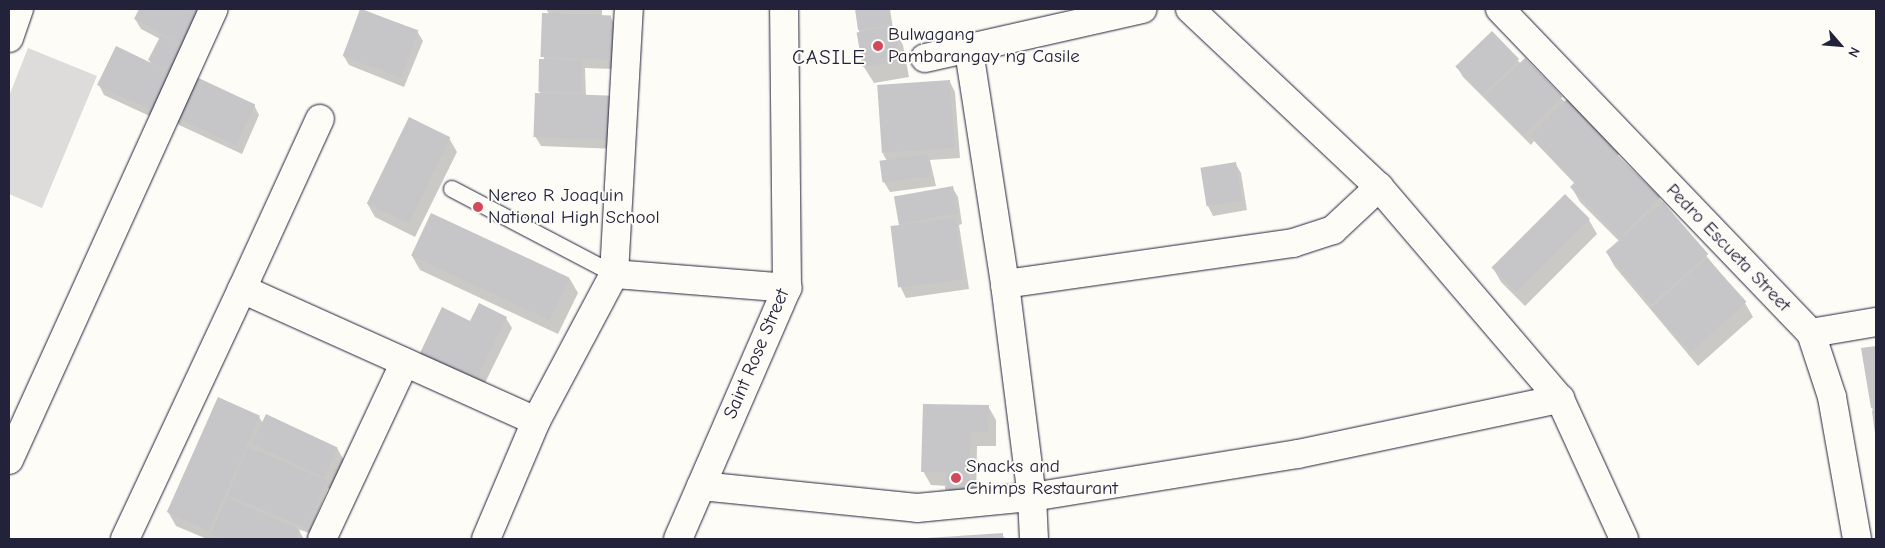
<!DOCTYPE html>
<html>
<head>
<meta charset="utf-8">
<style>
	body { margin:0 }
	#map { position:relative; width:1885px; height:548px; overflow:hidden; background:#fdfcf7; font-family:"Comic Neue",sans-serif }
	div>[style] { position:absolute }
	.green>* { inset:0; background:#dddcdb }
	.shadow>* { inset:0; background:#0003 }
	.building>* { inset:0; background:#c6c6c8; transform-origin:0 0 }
	.roads { filter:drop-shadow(0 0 1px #22223b) drop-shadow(0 0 1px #22223b) }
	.service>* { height:16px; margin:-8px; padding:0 8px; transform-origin:8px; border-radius:8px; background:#fdfcf7 }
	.minor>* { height:28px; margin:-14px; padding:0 14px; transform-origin:14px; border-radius:14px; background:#fdfcf7 }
	.tertiary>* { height:28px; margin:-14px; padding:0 14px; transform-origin:14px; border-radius:14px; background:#fdfcf7 }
	.dots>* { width:14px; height:14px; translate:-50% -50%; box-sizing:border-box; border:2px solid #fdfcf7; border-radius:50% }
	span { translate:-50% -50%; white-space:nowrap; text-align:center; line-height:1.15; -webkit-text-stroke:4px #fdfcf7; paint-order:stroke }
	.poi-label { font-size:19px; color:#22223b }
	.left { translate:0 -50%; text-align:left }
	.street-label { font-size:19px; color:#22223b }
	.quarter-label { font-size:21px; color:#22223b; letter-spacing:1px }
	.frame { position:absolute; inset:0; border:10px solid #22223b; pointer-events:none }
	.north { position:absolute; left:1815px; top:20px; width:50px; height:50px; -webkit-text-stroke:4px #fdfcf7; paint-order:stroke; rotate:117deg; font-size:14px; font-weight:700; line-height:20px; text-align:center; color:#22223b }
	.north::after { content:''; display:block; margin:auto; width:18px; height:22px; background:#22223b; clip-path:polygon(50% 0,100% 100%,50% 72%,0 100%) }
</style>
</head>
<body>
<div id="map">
	<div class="green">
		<i style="clip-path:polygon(28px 48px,97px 76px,42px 208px,9px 194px,9px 96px)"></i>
	</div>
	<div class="shadow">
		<i style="clip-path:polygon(141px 9px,208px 9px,182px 83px,254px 105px,259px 115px,242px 154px,179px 125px,172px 113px,167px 124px,104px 95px,99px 85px,152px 65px,149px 60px,160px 39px,141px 29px,135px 19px)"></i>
		<i style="clip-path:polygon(362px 9px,417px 31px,423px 41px,404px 87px,349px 65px,343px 55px)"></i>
		<i style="clip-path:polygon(546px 9px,602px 9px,602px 16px,610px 16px,616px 26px,614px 69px,585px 68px,586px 97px,617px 149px,541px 146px,535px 136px,549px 14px)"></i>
		<i style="clip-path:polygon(856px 9px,890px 9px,893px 28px,903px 45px,909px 77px,874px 83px,864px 67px)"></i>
		<i style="clip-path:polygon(1492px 33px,1521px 64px,1614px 144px,1619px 154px,1617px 156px,1659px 198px,1745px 303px,1753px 317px,1698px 366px,1615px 267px,1607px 253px,1620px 242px,1580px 202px,1572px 188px,1575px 184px,1534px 141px,1531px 145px,1463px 77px,1457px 67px)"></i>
		<i style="clip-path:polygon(950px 82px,955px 92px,960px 158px,930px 160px,936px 186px,890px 192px,884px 182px,887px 161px,883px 154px)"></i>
		<i style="clip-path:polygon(449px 138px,457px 152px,415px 237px,375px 217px,367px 203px)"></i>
		<i style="clip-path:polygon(1235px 163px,1241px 173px,1247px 210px,1213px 216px,1208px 206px)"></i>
		<i style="clip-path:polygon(952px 187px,958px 197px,962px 224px,959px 225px,969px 289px,906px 298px,901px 288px,899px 223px)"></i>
		<i style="clip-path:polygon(1565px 196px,1589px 220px,1597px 234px,1525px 306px,1501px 282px,1493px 268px)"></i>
		<i style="clip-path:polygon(412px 256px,570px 279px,578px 293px,558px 334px,420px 270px)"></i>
		<i style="clip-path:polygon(506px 318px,512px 328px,481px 391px,427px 365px,471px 322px)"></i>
		<i style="clip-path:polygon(1876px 347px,1876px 432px,1863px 349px)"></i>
		<i style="clip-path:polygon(988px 406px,996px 420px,996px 446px,977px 446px,976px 504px,955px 503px,947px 486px,931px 485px,923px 471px)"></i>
		<i style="clip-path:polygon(259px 417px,263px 423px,337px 448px,345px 462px,332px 490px,328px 488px,309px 533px,298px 529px,304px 539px,207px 539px,176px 526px,168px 512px)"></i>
		<i style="clip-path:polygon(1002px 534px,1005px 539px,923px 539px)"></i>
	</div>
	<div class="building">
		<i style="clip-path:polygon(139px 9px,205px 9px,185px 46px,134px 19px)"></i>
		<i style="left:360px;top:9px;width:62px;height:50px;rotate:20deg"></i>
		<i style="clip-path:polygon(855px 9px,889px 9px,891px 25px,858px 30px)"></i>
		<i style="left:542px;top:13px;width:69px;height:44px;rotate:2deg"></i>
		<i style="left:894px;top:26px;width:35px;height:38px;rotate:80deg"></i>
		<i style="left:1492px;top:31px;width:39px;height:51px;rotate:46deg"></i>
		<i style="clip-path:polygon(161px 35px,189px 49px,161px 115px,97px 85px,116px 46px,168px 71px,148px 60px)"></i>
		<i style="left:1525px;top:58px;width:54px;height:55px;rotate:46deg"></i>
		<i style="left:539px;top:59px;width:43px;height:33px;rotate:1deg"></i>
		<i style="left:190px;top:74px;width:72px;height:45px;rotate:25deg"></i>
		<i style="left:950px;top:80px;width:68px;height:73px;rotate:86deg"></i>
		<i style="left:535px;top:93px;width:79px;height:44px;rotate:2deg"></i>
		<i style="clip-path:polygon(1569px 97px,1615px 143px,1610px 148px,1660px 197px,1620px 238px,1570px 187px,1575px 182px,1530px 136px)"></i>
		<i style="left:409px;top:117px;width:46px;height:96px;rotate:26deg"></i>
		<i style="left:928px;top:154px;width:22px;height:49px;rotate:82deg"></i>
		<i style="left:1236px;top:162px;width:39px;height:36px;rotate:81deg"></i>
		<i style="left:953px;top:186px;width:28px;height:60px;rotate:80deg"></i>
		<i style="left:1565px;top:194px;width:35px;height:104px;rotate:45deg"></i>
		<i style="left:1663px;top:202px;width:69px;height:76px;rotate:49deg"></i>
		<i style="left:431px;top:213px;width:153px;height:47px;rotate:25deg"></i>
		<i style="left:956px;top:218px;width:62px;height:66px;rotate:83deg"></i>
		<i style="left:1707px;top:258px;width:59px;height:75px;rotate:48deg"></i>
		<i style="clip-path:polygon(479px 303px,507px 317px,475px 382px,419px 355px,442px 307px,470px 321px)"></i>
		<i style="clip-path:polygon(1876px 346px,1876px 407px,1871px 408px,1861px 348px)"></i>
		<i style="left:218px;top:397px;width:46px;height:126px;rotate:24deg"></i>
		<i style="clip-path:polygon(923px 404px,989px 405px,988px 432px,970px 432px,969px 490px,945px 490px,946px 472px,921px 472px)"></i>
		<i style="clip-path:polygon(1876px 410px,1876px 434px,1875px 434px,1872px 411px)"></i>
		<i style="left:266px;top:414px;width:79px;height:33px;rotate:25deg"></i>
		<i style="left:248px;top:447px;width:86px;height:52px;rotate:23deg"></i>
		<i style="clip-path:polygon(227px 497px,300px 530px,296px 539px,223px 539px,211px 534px)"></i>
		<i style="clip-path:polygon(1003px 533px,1003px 539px,927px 539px,927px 538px)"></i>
	</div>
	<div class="roads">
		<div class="service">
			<i style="left:452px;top:189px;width:183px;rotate:27.7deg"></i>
		</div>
		<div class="minor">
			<i style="left:1190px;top:9px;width:260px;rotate:43.3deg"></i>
			<i style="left:1379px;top:187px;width:279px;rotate:49.5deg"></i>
			<i style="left:1560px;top:399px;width:154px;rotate:65.4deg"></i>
			<i style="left:9px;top:38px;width:31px;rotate:-71deg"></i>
			<i style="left:969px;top:51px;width:236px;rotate:81.2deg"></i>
			<i style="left:1005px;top:284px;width:215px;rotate:82.8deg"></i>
			<i style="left:1032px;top:497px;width:42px;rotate:87.3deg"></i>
			<i style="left:925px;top:58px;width:223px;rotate:-12.7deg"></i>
			<i style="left:614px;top:274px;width:174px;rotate:4.6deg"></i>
			<i style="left:1005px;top:284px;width:291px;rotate:-8.1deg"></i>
			<i style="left:1293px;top:243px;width:42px;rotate:-18deg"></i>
			<i style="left:1333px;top:230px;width:63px;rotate:-43.1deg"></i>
			<i style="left:242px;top:289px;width:187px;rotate:-65.4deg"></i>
			<i style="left:1811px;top:333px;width:66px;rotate:-9.6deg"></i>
			<i style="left:9px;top:460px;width:495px;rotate:-65.6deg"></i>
			<i style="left:701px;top:486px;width:217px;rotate:5.8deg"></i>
			<i style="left:917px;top:508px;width:116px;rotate:-5.5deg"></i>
			<i style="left:1032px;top:497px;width:269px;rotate:-9.2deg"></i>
			<i style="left:1298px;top:454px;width:268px;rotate:-11.9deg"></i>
			<i style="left:125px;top:539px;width:276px;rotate:-64.9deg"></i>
			<i style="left:242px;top:289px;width:322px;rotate:24.2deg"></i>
			<i style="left:322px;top:539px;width:195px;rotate:-64.9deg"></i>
			<i style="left:486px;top:539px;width:128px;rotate:-67deg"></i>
			<i style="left:536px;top:421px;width:166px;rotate:-62deg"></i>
			<i style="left:614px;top:274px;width:265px;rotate:-86.8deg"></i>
			<i style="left:678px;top:539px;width:274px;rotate:-66.5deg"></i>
			<i style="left:787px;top:288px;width:279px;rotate:-90.6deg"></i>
		</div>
		<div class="tertiary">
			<i style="left:1500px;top:9px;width:449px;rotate:46.2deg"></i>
			<i style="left:1811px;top:333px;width:67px;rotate:71.8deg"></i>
			<i style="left:1832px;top:397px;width:144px;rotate:80deg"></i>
		</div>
	</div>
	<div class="dots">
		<i style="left:878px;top:46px;background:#d1495b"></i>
		<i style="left:478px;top:207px;background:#d1495b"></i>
		<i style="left:956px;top:478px;background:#d1495b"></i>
	</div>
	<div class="poi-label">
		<span class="left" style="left:888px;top:46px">Bulwagang<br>Pambarangay ng Casile</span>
		<span class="left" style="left:488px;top:207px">Nereo R Joaquin<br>National High School</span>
		<span class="left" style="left:966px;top:478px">Snacks and<br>Chimps Restaurant</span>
	</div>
	<div class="street-label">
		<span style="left:1728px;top:248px;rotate:46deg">Pedro Escueta Street</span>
		<span style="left:757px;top:354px;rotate:-67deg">Saint Rose Street</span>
	</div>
	<div class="quarter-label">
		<span style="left:829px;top:57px">CASILE</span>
	</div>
	<div class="frame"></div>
	<div class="north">N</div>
</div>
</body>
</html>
